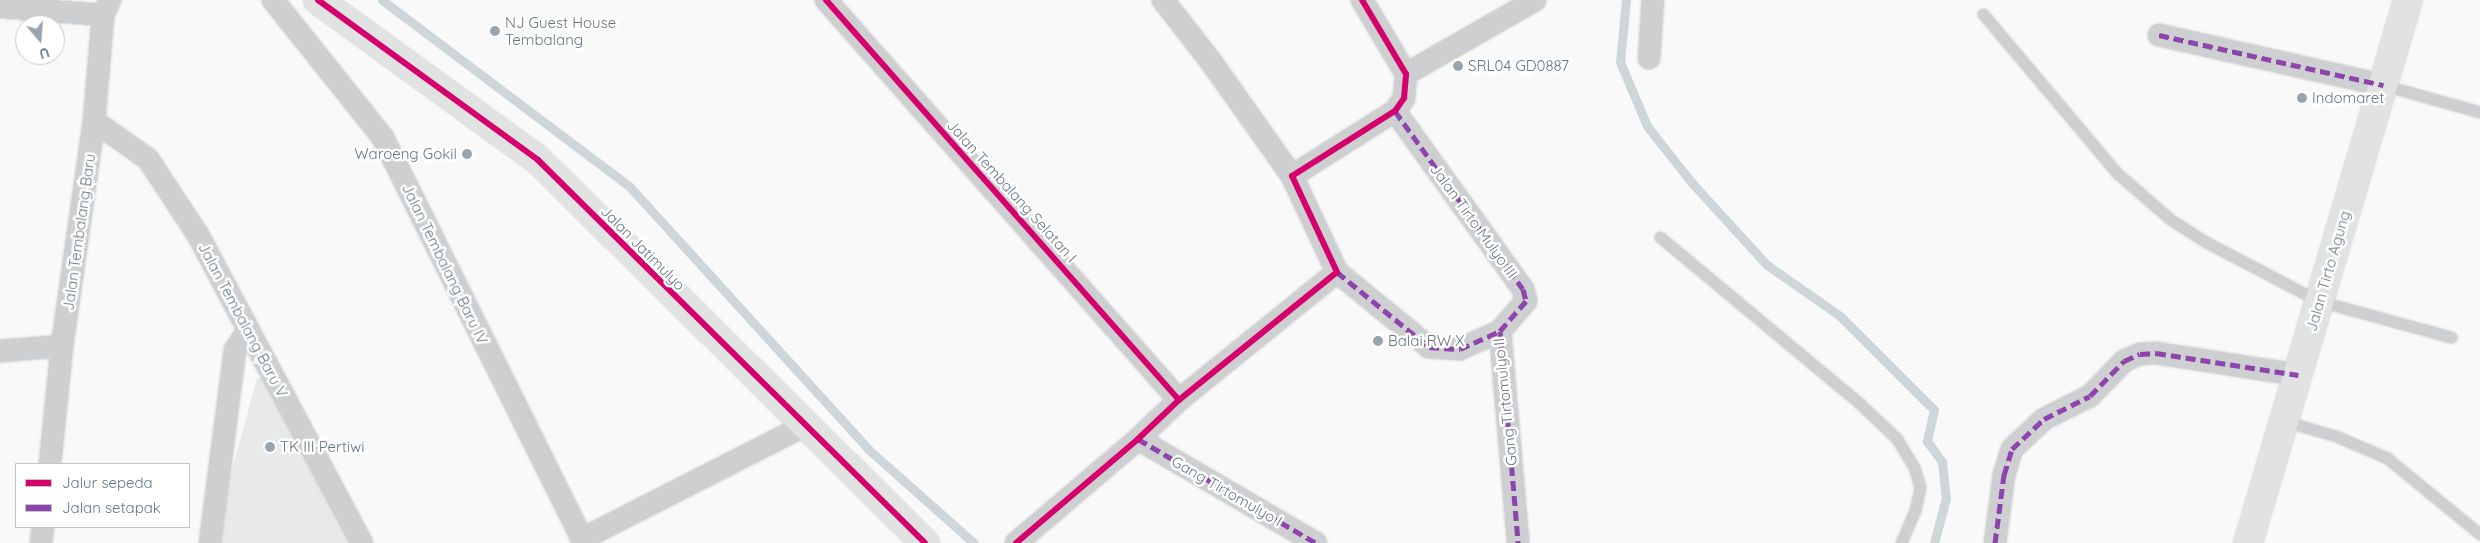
<!DOCTYPE html>
<html>
<head>
<meta charset="utf-8">
<style>
	body { margin:0 }
	#map { position:relative; width:2480px; height:543px; overflow:hidden; background:#f9f9f9; font-family:Quicksand,sans-serif }
	div>[style] { position:absolute }
	.built>* { inset:0; background:#e8e9e9 }
	.stream>* { height:9px; margin:-4.5px; padding:0 4.5px; transform-origin:4.5px; border-radius:4.5px; background:#ced6d9 }
	.roads { filter:drop-shadow(0 0 1px #d5d6d7) drop-shadow(0 0 1px #d5d6d7) }
	.lane>* { height:11px; margin:-5.5px; padding:0 5.5px; transform-origin:5.5px; border-radius:5.5px; background:#cecfd0 }
	.street>* { height:22px; margin:-11px; padding:0 11px; transform-origin:11px; border-radius:11px; background:#cecfd0 }
	.secondary>* { height:28px; margin:-14px; padding:0 14px; transform-origin:14px; border-radius:14px; background:#e1e2e2 }
	.quiet>* { height:5px; margin-top:-2.5px; transform-origin:0; background:repeating-linear-gradient(90deg,#8e44ad 0 10px,transparent 0 15px) }
	.cycleway>* { height:6px; margin:-3px; padding:0 3px; transform-origin:3px; border-radius:3px; background:#d6006c }
	.dots>* { width:14px; height:14px; translate:-50% -50%; box-sizing:border-box; border:2px solid #fff; border-radius:50% }
	span { translate:-50% -50%; white-space:nowrap; text-align:center; line-height:1.15; -webkit-text-stroke:5px #fff; paint-order:stroke }
	.poi-label { font-size:15px; color:#657683 }
	.left { translate:0 -50%; text-align:left }
	.right { translate:-100% -50%; text-align:right }
	.street-label { font-size:15px; color:#657683 }
	.legend { position:absolute; left:15px; top:463px; width:175px; height:65px; box-sizing:border-box; background:#fff; border:1px solid #c1c8cd; margin:0; padding:6px 9px; list-style:none; font-size:15px; color:#657683 }
	.legend li { display:flex; align-items:center; gap:10px; height:25px }
	.legend b { width:25px; border:1px solid #c1c8cd }
	.north { position:absolute; left:15px; top:15px; width:50px; height:50px; box-sizing:border-box; background:#fff; border:1px solid #c1c8cd; border-radius:50%; rotate:162deg; font-size:14px; font-weight:700; line-height:20px; text-align:center; color:#657683 }
	.north::after { content:''; display:block; margin:auto; width:18px; height:22px; background:#99a4ac; clip-path:polygon(50% 0,100% 100%,50% 72%,0 100%) }
</style>
</head>
<body>
<div id="map">
	<div class="built">
		<i style="clip-path:polygon(257px 378px,264px 378px,356px 543px,215px 543px,219px 517px)"></i>
	</div>
	<div class="stream">
		<i style="left:382px;top:0;width:309px;rotate:37deg"></i>
		<i style="left:629px;top:186px;width:355px;rotate:47.7deg"></i>
		<i style="left:868px;top:449px;width:142px;rotate:41.6deg"></i>
		<i style="left:1626px;top:0;width:62px;rotate:95.5deg"></i>
		<i style="left:1620px;top:62px;width:69px;rotate:67.1deg"></i>
		<i style="left:1647px;top:126px;width:73px;rotate:51.7deg"></i>
		<i style="left:1692px;top:183px;width:111px;rotate:47.6deg"></i>
		<i style="left:1767px;top:265px;width:89px;rotate:34.9deg"></i>
		<i style="left:1840px;top:316px;width:133px;rotate:45deg"></i>
		<i style="left:1934px;top:410px;width:32px;rotate:103deg"></i>
		<i style="left:1927px;top:441px;width:26px;rotate:54deg"></i>
		<i style="left:1942px;top:462px;width:36px;rotate:84deg"></i>
		<i style="left:1946px;top:498px;width:47px;rotate:104.9deg"></i>
	</div>
	<div class="roads">
		<div class="lane">
			<i style="left:1983px;top:14px;width:208px;rotate:49.9deg"></i>
			<i style="left:2117px;top:173px;width:70px;rotate:41deg"></i>
			<i style="left:2170px;top:219px;width:40px;rotate:32.9deg"></i>
			<i style="left:2204px;top:241px;width:130px;rotate:27.6deg"></i>
			<i style="left:2319px;top:301px;width:137px;rotate:15.3deg"></i>
			<i style="left:2383px;top:85px;width:101px;rotate:15.6deg"></i>
			<i style="left:1660px;top:237px;width:256px;rotate:39.8deg"></i>
			<i style="left:1857px;top:401px;width:55px;rotate:43.5deg"></i>
			<i style="left:1897px;top:439px;width:33px;rotate:59deg"></i>
			<i style="left:1914px;top:467px;width:21px;rotate:73deg"></i>
			<i style="left:1920px;top:487px;width:24px;rotate:102deg"></i>
			<i style="left:1915px;top:510px;width:36px;rotate:113deg"></i>
			<i style="left:2284px;top:421px;width:54px;rotate:16.1deg"></i>
			<i style="left:2336px;top:436px;width:56px;rotate:23.3deg"></i>
			<i style="left:2387px;top:458px;width:120px;rotate:39.3deg"></i>
		</div>
		<div class="street">
			<i style="left:273px;top:0;width:176px;rotate:51.4deg"></i>
			<i style="left:383px;top:138px;width:452px;rotate:63.6deg"></i>
			<i style="left:826px;top:0;width:533px;rotate:48.57deg"></i>
			<i style="left:1163px;top:0;width:80px;rotate:52.1deg"></i>
			<i style="left:1212px;top:63px;width:138px;rotate:54.7deg"></i>
			<i style="left:0;top:7px;width:103px;rotate:4.4deg"></i>
			<i style="left:2159px;top:35px;width:230px;rotate:12.6deg"></i>
			<i style="left:1649px;top:58px;width:58px;rotate:-86.1deg"></i>
			<i style="left:1406px;top:74px;width:149px;rotate:-29.8deg"></i>
			<i style="left:1395px;top:111px;width:219px;rotate:54.3deg"></i>
			<i style="left:1523px;top:289px;width:12px;rotate:76deg"></i>
			<i style="left:1526px;top:301px;width:40px;rotate:131deg"></i>
			<i style="left:94px;top:121px;width:66px;rotate:35.1deg"></i>
			<i style="left:148px;top:159px;width:91px;rotate:56.7deg"></i>
			<i style="left:198px;top:235px;width:349px;rotate:62deg"></i>
			<i style="left:1337px;top:272px;width:119px;rotate:39.2deg"></i>
			<i style="left:1429px;top:347px;width:31px;rotate:4deg"></i>
			<i style="left:1460px;top:349px;width:44px;rotate:-24.2deg"></i>
			<i style="left:1500px;top:331px;width:213px;rotate:85.1deg"></i>
			<i style="left:0;top:351px;width:62px;rotate:-4.6deg"></i>
			<i style="left:1138px;top:439px;width:206px;rotate:30.3deg"></i>
			<i style="left:50px;top:464px;width:119px;rotate:-84.2deg"></i>
			<i style="left:62px;top:346px;width:227px;rotate:-81.9deg"></i>
			<i style="left:94px;top:121px;width:106px;rotate:-85.1deg"></i>
			<i style="left:103px;top:15px;width:17px;rotate:-65deg"></i>
			<i style="left:582px;top:539px;width:249px;rotate:-27deg"></i>
			<i style="left:41px;top:543px;width:16px;rotate:-83deg"></i>
			<i style="left:210px;top:543px;width:195px;rotate:-82.6deg"></i>
			<i style="left:235px;top:350px;width:24px;rotate:-57deg"></i>
			<i style="left:1016px;top:543px;width:160px;rotate:-40.4deg"></i>
			<i style="left:1138px;top:439px;width:57px;rotate:-43.6deg"></i>
			<i style="left:1179px;top:400px;width:203px;rotate:-39deg"></i>
			<i style="left:1337px;top:272px;width:106px;rotate:-115.1deg"></i>
			<i style="left:1292px;top:176px;width:122px;rotate:-32.3deg"></i>
			<i style="left:1395px;top:111px;width:16px;rotate:-55deg"></i>
			<i style="left:1404px;top:98px;width:24px;rotate:-85deg"></i>
			<i style="left:1406px;top:74px;width:86px;rotate:-120.7deg"></i>
			<i style="left:1995px;top:543px;width:69px;rotate:-82.5deg"></i>
			<i style="left:2004px;top:475px;width:27px;rotate:-73deg"></i>
			<i style="left:2012px;top:449px;width:44px;rotate:-43.2deg"></i>
			<i style="left:2044px;top:419px;width:51px;rotate:-26.6deg"></i>
			<i style="left:2090px;top:396px;width:49px;rotate:-45.8deg"></i>
			<i style="left:2124px;top:361px;width:17px;rotate:-24deg"></i>
			<i style="left:2140px;top:354px;width:16px;rotate:-4deg"></i>
			<i style="left:2156px;top:353px;width:144px;rotate:8.8deg"></i>
		</div>
		<div class="secondary">
			<i style="left:318px;top:0;width:272px;rotate:36deg"></i>
			<i style="left:538px;top:160px;width:544px;rotate:44.7deg"></i>
			<i style="left:2248px;top:543px;width:566px;rotate:-73.58deg"></i>
		</div>
	</div>
	<div class="quiet">
		<i style="left:2159px;top:35px;width:230px;rotate:12.6deg"></i>
		<i style="left:1395px;top:111px;width:219px;rotate:54.3deg"></i>
		<i style="left:1523px;top:289px;width:12px;rotate:76deg"></i>
		<i style="left:1526px;top:301px;width:40px;rotate:131deg"></i>
		<i style="left:1337px;top:272px;width:119px;rotate:39.2deg"></i>
		<i style="left:1429px;top:347px;width:31px;rotate:4deg"></i>
		<i style="left:1460px;top:349px;width:44px;rotate:-24.2deg"></i>
		<i style="left:1500px;top:331px;width:213px;rotate:85.1deg"></i>
		<i style="left:1138px;top:439px;width:206px;rotate:30.3deg"></i>
		<i style="left:1995px;top:543px;width:69px;rotate:-82.5deg"></i>
		<i style="left:2004px;top:475px;width:27px;rotate:-73deg"></i>
		<i style="left:2012px;top:449px;width:44px;rotate:-43.2deg"></i>
		<i style="left:2044px;top:419px;width:51px;rotate:-26.6deg"></i>
		<i style="left:2090px;top:396px;width:49px;rotate:-45.8deg"></i>
		<i style="left:2124px;top:361px;width:17px;rotate:-24deg"></i>
		<i style="left:2140px;top:354px;width:16px;rotate:-4deg"></i>
		<i style="left:2156px;top:353px;width:144px;rotate:8.8deg"></i>
	</div>
	<div class="cycleway">
		<i style="left:318px;top:0;width:272px;rotate:36deg"></i>
		<i style="left:538px;top:160px;width:544px;rotate:44.7deg"></i>
		<i style="left:826px;top:0;width:533px;rotate:48.57deg"></i>
		<i style="left:1016px;top:543px;width:160px;rotate:-40.4deg"></i>
		<i style="left:1138px;top:439px;width:57px;rotate:-43.6deg"></i>
		<i style="left:1179px;top:400px;width:203px;rotate:-39deg"></i>
		<i style="left:1337px;top:272px;width:106px;rotate:-115.1deg"></i>
		<i style="left:1292px;top:176px;width:122px;rotate:-32.3deg"></i>
		<i style="left:1395px;top:111px;width:16px;rotate:-55deg"></i>
		<i style="left:1404px;top:98px;width:24px;rotate:-85deg"></i>
		<i style="left:1406px;top:74px;width:86px;rotate:-120.7deg"></i>
	</div>
	<div class="dots">
		<i style="left:495px;top:31px;background:#99a4ac"></i>
		<i style="left:1458px;top:66px;background:#99a4ac"></i>
		<i style="left:2302px;top:98px;background:#99a4ac"></i>
		<i style="left:467px;top:154px;background:#99a4ac"></i>
		<i style="left:1378px;top:341px;background:#99a4ac"></i>
		<i style="left:270px;top:447px;background:#99a4ac"></i>
	</div>
	<div class="poi-label">
		<span class="left" style="left:505px;top:31px">NJ Guest House<br>Tembalang</span>
		<span class="left" style="left:1468px;top:66px">SRL04 GD0887</span>
		<span class="left" style="left:2312px;top:98px">Indomaret</span>
		<span class="right" style="left:457px;top:154px">Waroeng Gokil</span>
		<span class="left" style="left:1388px;top:341px">Balai RW X</span>
		<span class="left" style="left:280px;top:447px">TK III Pertiwi</span>
	</div>
	<div class="street-label">
		<span style="left:1012px;top:191px;rotate:48deg">Jalan Tembalang Selatan I</span>
		<span style="left:1474px;top:221px;rotate:54deg">Jalan Tirto Mulyo III</span>
		<span style="left:79px;top:232px;rotate:-82deg">Jalan Tembalang Baru</span>
		<span style="left:643px;top:248px;rotate:45deg">Jalan Jatimulyo</span>
		<span style="left:445px;top:264px;rotate:64deg">Jalan Tembalang Baru IV</span>
		<span style="left:2328px;top:271px;rotate:-74deg">Jalan Tirto Agung</span>
		<span style="left:243px;top:320px;rotate:62deg">Jalan Tembalang Baru V</span>
		<span style="left:1505px;top:402px;rotate:-96deg">Gang Tirtomulyo II</span>
		<span style="left:1227px;top:491px;rotate:30deg">Gang Tirtomulyo I</span>
	</div>
	<ul class="legend">
	<li><b style="height:6px;background:#d6006c"></b>Jalur sepeda</li>
	<li><b style="height:6px;background:#8e44ad"></b>Jalan setapak</li>
	</ul>
	<div class="north">U</div>
</div>
</body>
</html>
